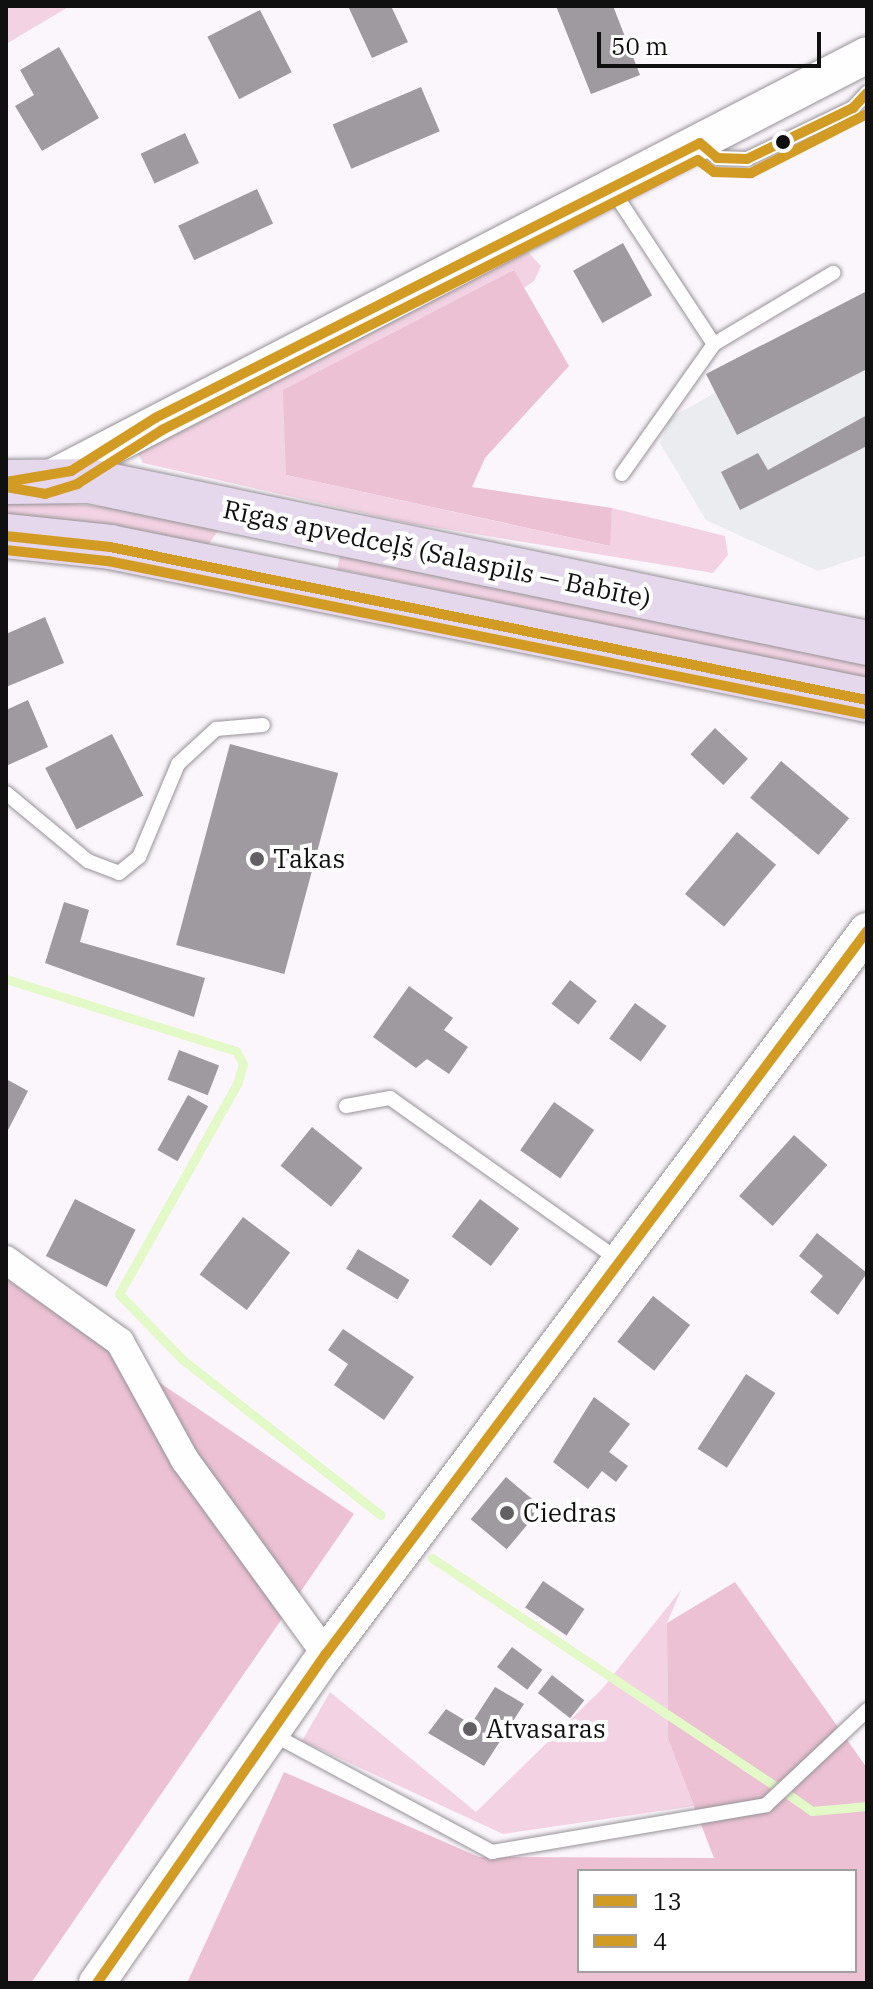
<!DOCTYPE html>
<html>
<head>
<meta charset="utf-8">
<style>
	body { margin:0 }
	#map { position:relative; width:873px; height:1989px; overflow:hidden; background:#fbf5fc; font-family:"IBM Plex Serif",serif }
	div>[style] { position:absolute }
	.industrial>* { inset:0; background:#eaecef }
	.green>* { inset:0; background:#f3d3e3 }
	.forest>* { inset:0; background:#ecc1d3 }
	.stream>* { height:9px; margin:-4.5px; padding:0 4.5px; transform-origin:4.5px; border-radius:4.5px; background:#e3f9c8 }
	.building>* { inset:0; background:#9e9aa0; transform-origin:0 0 }
	.roads { filter:drop-shadow(0 0 2px #969396) drop-shadow(0 0 2px #969396) }
	.service>* { height:14px; margin:-7px; padding:0 7px; transform-origin:7px; border-radius:7px; background:#fefeff }
	.minor>* { height:28px; margin:-14px; padding:0 14px; transform-origin:14px; border-radius:14px; background:#fefeff }
	.tertiary>* { height:36px; margin:-18px; padding:0 18px; transform-origin:18px; border-radius:18px; background:#fefeff }
	.trunk>* { height:44px; margin:-22px; padding:0 22px; transform-origin:22px; border-radius:22px; background:#e6d8ec }
	.bus-1>* { height:10px; margin:-5px; padding:0 5px; transform-origin:5px; border-radius:5px; background:#d29b24 }
	.bus-2>* { height:10px; margin:-5px; padding:0 5px; transform-origin:5px; border-radius:5px; background:#d29b24 }
	.dots>* { width:22px; height:22px; translate:-50% -50%; box-sizing:border-box; border:4px solid #fff; border-radius:50% }
	span { translate:-50% -50%; white-space:nowrap; text-align:center; line-height:1.15; -webkit-text-stroke:8px #fff; paint-order:stroke }
	.street-label { font-size:26px; color:#101010 }
	.poi-label { font-size:26px; color:#101010 }
	.left { translate:0 -50%; text-align:left }
	.frame { position:absolute; inset:0; border:8px solid #101010; pointer-events:none }
	.legend { position:absolute; left:577px; top:1869px; width:280px; height:104px; box-sizing:border-box; background:#fff; border:2px solid #9f9f9f; margin:0; padding:10px 14px; list-style:none; font-size:24px; color:#101010 }
	.legend li { display:flex; align-items:center; gap:16px; height:40px }
	.legend b { width:40px; border:2px solid #9f9f9f }
	.scale { position:absolute; left:597px; top:32px; width:224px; height:36px; box-sizing:border-box; border:4px solid #101010; border-top:0; padding-left:10px; font-size:24px; line-height:28px; white-space:nowrap; color:#101010; -webkit-text-stroke:6px #fff; paint-order:stroke }
</style>
</head>
<body>
<div id="map">
	<div class="industrial">
		<i style="clip-path:polygon(867px 291px,867px 555px,818px 571px,706px 520px,660px 443px,670px 418px,715px 393px,706px 374px)"></i>
	</div>
	<div class="green">
		<i style="clip-path:polygon(6px 6px,70px 6px,6px 44px)"></i>
		<i style="clip-path:polygon(526px 250px,541px 266px,534px 281px,524px 288px,513px 270px,286px 475px,609px 546px,612px 508px,725px 536px,728px 555px,713px 573px,408px 523px,143px 463px,138px 453px)"></i>
		<i style="clip-path:polygon(6px 498px,119px 508px,220px 528px,208px 545px,68px 520px,6px 519px)"></i>
		<i style="clip-path:polygon(340px 555px,867px 662px,867px 679px,337px 569px)"></i>
		<i style="clip-path:polygon(681px 1590px,667px 1623px,668px 1739px,694px 1806px,503px 1834px,302px 1741px,330px 1692px,476px 1812px,602px 1689px)"></i>
	</div>
	<div class="forest">
		<i style="clip-path:polygon(514px 270px,569px 366px,485px 458px,472px 487px,612px 508px,610px 546px,286px 475px,283px 390px)"></i>
		<i style="clip-path:polygon(6px 1279px,354px 1514px,31px 1983px,6px 1983px)"></i>
		<i style="clip-path:polygon(evenodd,735px 1582px,867px 1768px,867px 1983px,187px 1983px,284px 1772px,479px 1857px,714px 1858px,668px 1739px,667px 1623px,735px 1582px,579px 1871px,855px 1871px,855px 1971px,579px 1971px,579px 1871px)"></i>
	</div>
	<div class="stream">
		<i style="left:6px;top:979px;width:241px;rotate:17.4deg"></i>
		<i style="left:236px;top:1051px;width:15px;rotate:62deg"></i>
		<i style="left:243px;top:1064px;width:19px;rotate:106deg"></i>
		<i style="left:238px;top:1082px;width:243px;rotate:119.3deg"></i>
		<i style="left:119px;top:1294px;width:92px;rotate:45.9deg"></i>
		<i style="left:183px;top:1360px;width:251px;rotate:38.1deg"></i>
		<i style="left:432px;top:1558px;width:412px;rotate:33.6deg"></i>
		<i style="left:789px;top:1795px;width:28px;rotate:35deg"></i>
		<i style="left:812px;top:1811px;width:55px;rotate:-5.2deg"></i>
	</div>
	<div class="building">
		<i style="clip-path:polygon(348px 6px,391px 6px,408px 42px,372px 58px)"></i>
		<i style="clip-path:polygon(556px 6px,613px 6px,640px 75px,591px 94px)"></i>
		<i style="left:260px;top:10px;width:70px;height:59px;rotate:63deg"></i>
		<i style="clip-path:polygon(59px 47px,99px 118px,42px 151px,15px 106px,34px 95px,20px 70px)"></i>
		<i style="left:421px;top:87px;width:48px;height:96px;rotate:67deg"></i>
		<i style="left:185px;top:133px;width:33px;height:49px;rotate:65deg"></i>
		<i style="left:257px;top:189px;width:38px;height:87px;rotate:65deg"></i>
		<i style="left:623px;top:243px;width:60px;height:57px;rotate:61deg"></i>
		<i style="clip-path:polygon(867px 291px,867px 369px,737px 435px,706px 374px)"></i>
		<i style="clip-path:polygon(867px 415px,867px 446px,740px 510px,721px 472px,758px 453px,768px 470px)"></i>
		<i style="clip-path:polygon(45px 617px,64px 663px,6px 687px,6px 634px)"></i>
		<i style="clip-path:polygon(28px 700px,48px 747px,6px 766px,6px 710px)"></i>
		<i style="left:715px;top:728px;width:45px;height:36px;rotate:43deg"></i>
		<i style="left:112px;top:734px;width:69px;height:75px;rotate:63deg"></i>
		<i style="left:230px;top:744px;width:112px;height:208px;rotate:15deg"></i>
		<i style="left:781px;top:761px;width:89px;height:48px;rotate:40deg"></i>
		<i style="left:737px;top:832px;width:51px;height:81px;rotate:40deg"></i>
		<i style="clip-path:polygon(64px 902px,89px 910px,80px 942px,205px 978px,194px 1017px,45px 963px)"></i>
		<i style="left:570px;top:980px;width:34px;height:30px;rotate:38deg"></i>
		<i style="clip-path:polygon(409px 986px,453px 1018px,444px 1030px,468px 1047px,449px 1074px,427px 1059px,416px 1068px,373px 1037px)"></i>
		<i style="left:635px;top:1003px;width:39px;height:44px;rotate:36deg"></i>
		<i style="left:179px;top:1050px;width:43px;height:32px;rotate:21deg"></i>
		<i style="clip-path:polygon(6px 1079px,28px 1091px,6px 1134px)"></i>
		<i style="left:188px;top:1095px;width:23px;height:63px;rotate:29deg"></i>
		<i style="left:554px;top:1102px;width:49px;height:59px;rotate:35deg"></i>
		<i style="left:312px;top:1127px;width:65px;height:50px;rotate:39deg"></i>
		<i style="left:794px;top:1135px;width:45px;height:82px;rotate:42deg"></i>
		<i style="left:75px;top:1199px;width:68px;height:64px;rotate:27deg"></i>
		<i style="left:480px;top:1199px;width:49px;height:47px;rotate:37deg"></i>
		<i style="left:243px;top:1217px;width:59px;height:72px;rotate:37deg"></i>
		<i style="clip-path:polygon(817px 1233px,867px 1273px,838px 1315px,810px 1292px,823px 1276px,799px 1256px)"></i>
		<i style="left:358px;top:1249px;width:60px;height:23px;rotate:31deg"></i>
		<i style="left:653px;top:1296px;width:47px;height:58px;rotate:38deg"></i>
		<i style="clip-path:polygon(343px 1329px,414px 1377px,384px 1420px,334px 1385px,348px 1364px,328px 1350px)"></i>
		<i style="left:746px;top:1374px;width:35px;height:89px;rotate:33deg"></i>
		<i style="clip-path:polygon(594px 1397px,630px 1424px,609px 1452px,628px 1466px,616px 1482px,602px 1471px,588px 1489px,553px 1462px)"></i>
		<i style="left:506px;top:1477px;width:47px;height:55px;rotate:40deg"></i>
		<i style="left:543px;top:1581px;width:50px;height:32px;rotate:34deg"></i>
		<i style="left:512px;top:1647px;width:38px;height:25px;rotate:37deg"></i>
		<i style="left:552px;top:1675px;width:41px;height:23px;rotate:38deg"></i>
		<i style="clip-path:polygon(495px 1687px,524px 1704px,484px 1766px,428px 1733px,446px 1709px,471px 1724px)"></i>
	</div>
	<div class="roads">
		<div class="service">
			<i style="left:700px;top:143px;width:23px;rotate:41deg"></i>
			<i style="left:717px;top:158px;width:30px;rotate:2deg"></i>
			<i style="left:747px;top:159px;width:118px;rotate:-25.7deg"></i>
			<i style="left:853px;top:108px;width:21px;rotate:-47deg"></i>
			<i style="left:613px;top:191px;width:183px;rotate:56.6deg"></i>
			<i style="left:622px;top:474px;width:159px;rotate:-54.7deg"></i>
			<i style="left:714px;top:344px;width:139px;rotate:-30.8deg"></i>
			<i style="left:6px;top:793px;width:107px;rotate:39.7deg"></i>
			<i style="left:88px;top:861px;width:33px;rotate:21deg"></i>
			<i style="left:119px;top:873px;width:26px;rotate:-39deg"></i>
			<i style="left:139px;top:857px;width:101px;rotate:-67.2deg"></i>
			<i style="left:178px;top:764px;width:52px;rotate:-42.6deg"></i>
			<i style="left:216px;top:729px;width:47px;rotate:-4.9deg"></i>
			<i style="left:346px;top:1106px;width:45px;rotate:-10.3deg"></i>
			<i style="left:390px;top:1098px;width:282px;rotate:35.3deg"></i>
			<i style="left:272px;top:1734px;width:250px;rotate:28.2deg"></i>
			<i style="left:492px;top:1852px;width:278px;rotate:-9.7deg"></i>
			<i style="left:766px;top:1805px;width:139px;rotate:-43.2deg"></i>
		</div>
		<div class="minor">
			<i style="left:6px;top:1260px;width:140px;rotate:35.7deg"></i>
			<i style="left:120px;top:1342px;width:135px;rotate:61.2deg"></i>
			<i style="left:185px;top:1460px;width:240px;rotate:54deg"></i>
		</div>
		<div class="tertiary">
			<i style="left:49px;top:479px;width:921px;rotate:-27.4deg"></i>
			<i style="left:97px;top:1983px;width:401px;rotate:-55.2deg"></i>
			<i style="left:326px;top:1654px;width:903px;rotate:-53.19deg"></i>
		</div>
		<div class="trunk">
			<i style="left:6px;top:482px;width:83px;rotate:-0.7deg"></i>
			<i style="left:89px;top:481px;width:795px;rotate:11.76deg"></i>
			<i style="left:6px;top:536px;width:105px;rotate:6deg"></i>
			<i style="left:110px;top:547px;width:772px;rotate:11.43deg"></i>
		</div>
	</div>
	<div class="bus-1">
		<i style="left:6px;top:482px;width:66px;rotate:-9.6deg"></i>
		<i style="left:71px;top:471px;width:99px;rotate:-32.2deg"></i>
		<i style="left:155px;top:418px;width:610px;rotate:-26.77deg"></i>
		<i style="left:700px;top:143px;width:23px;rotate:41deg"></i>
		<i style="left:717px;top:158px;width:30px;rotate:2deg"></i>
		<i style="left:747px;top:159px;width:118px;rotate:-25.7deg"></i>
		<i style="left:853px;top:108px;width:21px;rotate:-47deg"></i>
		<i style="left:6px;top:536px;width:105px;rotate:6deg"></i>
		<i style="left:110px;top:547px;width:772px;rotate:11.43deg"></i>
		<i style="left:97px;top:1983px;width:401px;rotate:-55.2deg"></i>
		<i style="left:326px;top:1654px;width:903px;rotate:-53.19deg"></i>
	</div>
	<div class="bus-2">
		<i style="left:6px;top:487px;width:40px;rotate:10deg"></i>
		<i style="left:45px;top:494px;width:34px;rotate:-17deg"></i>
		<i style="left:77px;top:484px;width:101px;rotate:-32.4deg"></i>
		<i style="left:162px;top:430px;width:600px;rotate:-26.74deg"></i>
		<i style="left:698px;top:160px;width:20px;rotate:37deg"></i>
		<i style="left:714px;top:172px;width:37px;rotate:2deg"></i>
		<i style="left:751px;top:173px;width:130px;rotate:-27deg"></i>
		<i style="left:6px;top:550px;width:103px;rotate:6.2deg"></i>
		<i style="left:108px;top:561px;width:771px;rotate:11.44deg"></i>
	</div>
	<div class="dots">
		<i style="left:783px;top:142px;background:#101010"></i>
		<i style="left:257px;top:859px;background:#626063"></i>
		<i style="left:507px;top:1513px;background:#626063"></i>
		<i style="left:470px;top:1729px;background:#626063"></i>
	</div>
	<div class="street-label">
		<span style="left:437px;top:554px;rotate:12deg">Rīgas apvedceļš (Salaspils — Babīte)</span>
	</div>
	<div class="poi-label">
		<span class="left" style="left:273px;top:859px">Takas</span>
		<span class="left" style="left:523px;top:1513px">Ciedras</span>
		<span class="left" style="left:486px;top:1729px">Atvasaras</span>
	</div>
	<div class="frame"></div>
	<ul class="legend">
	<li><b style="height:10px;background:#d29b24"></b>13</li>
	<li><b style="height:10px;background:#d29b24"></b>4</li>
	</ul>
	<div class="scale">50 m</div>
</div>
</body>
</html>
